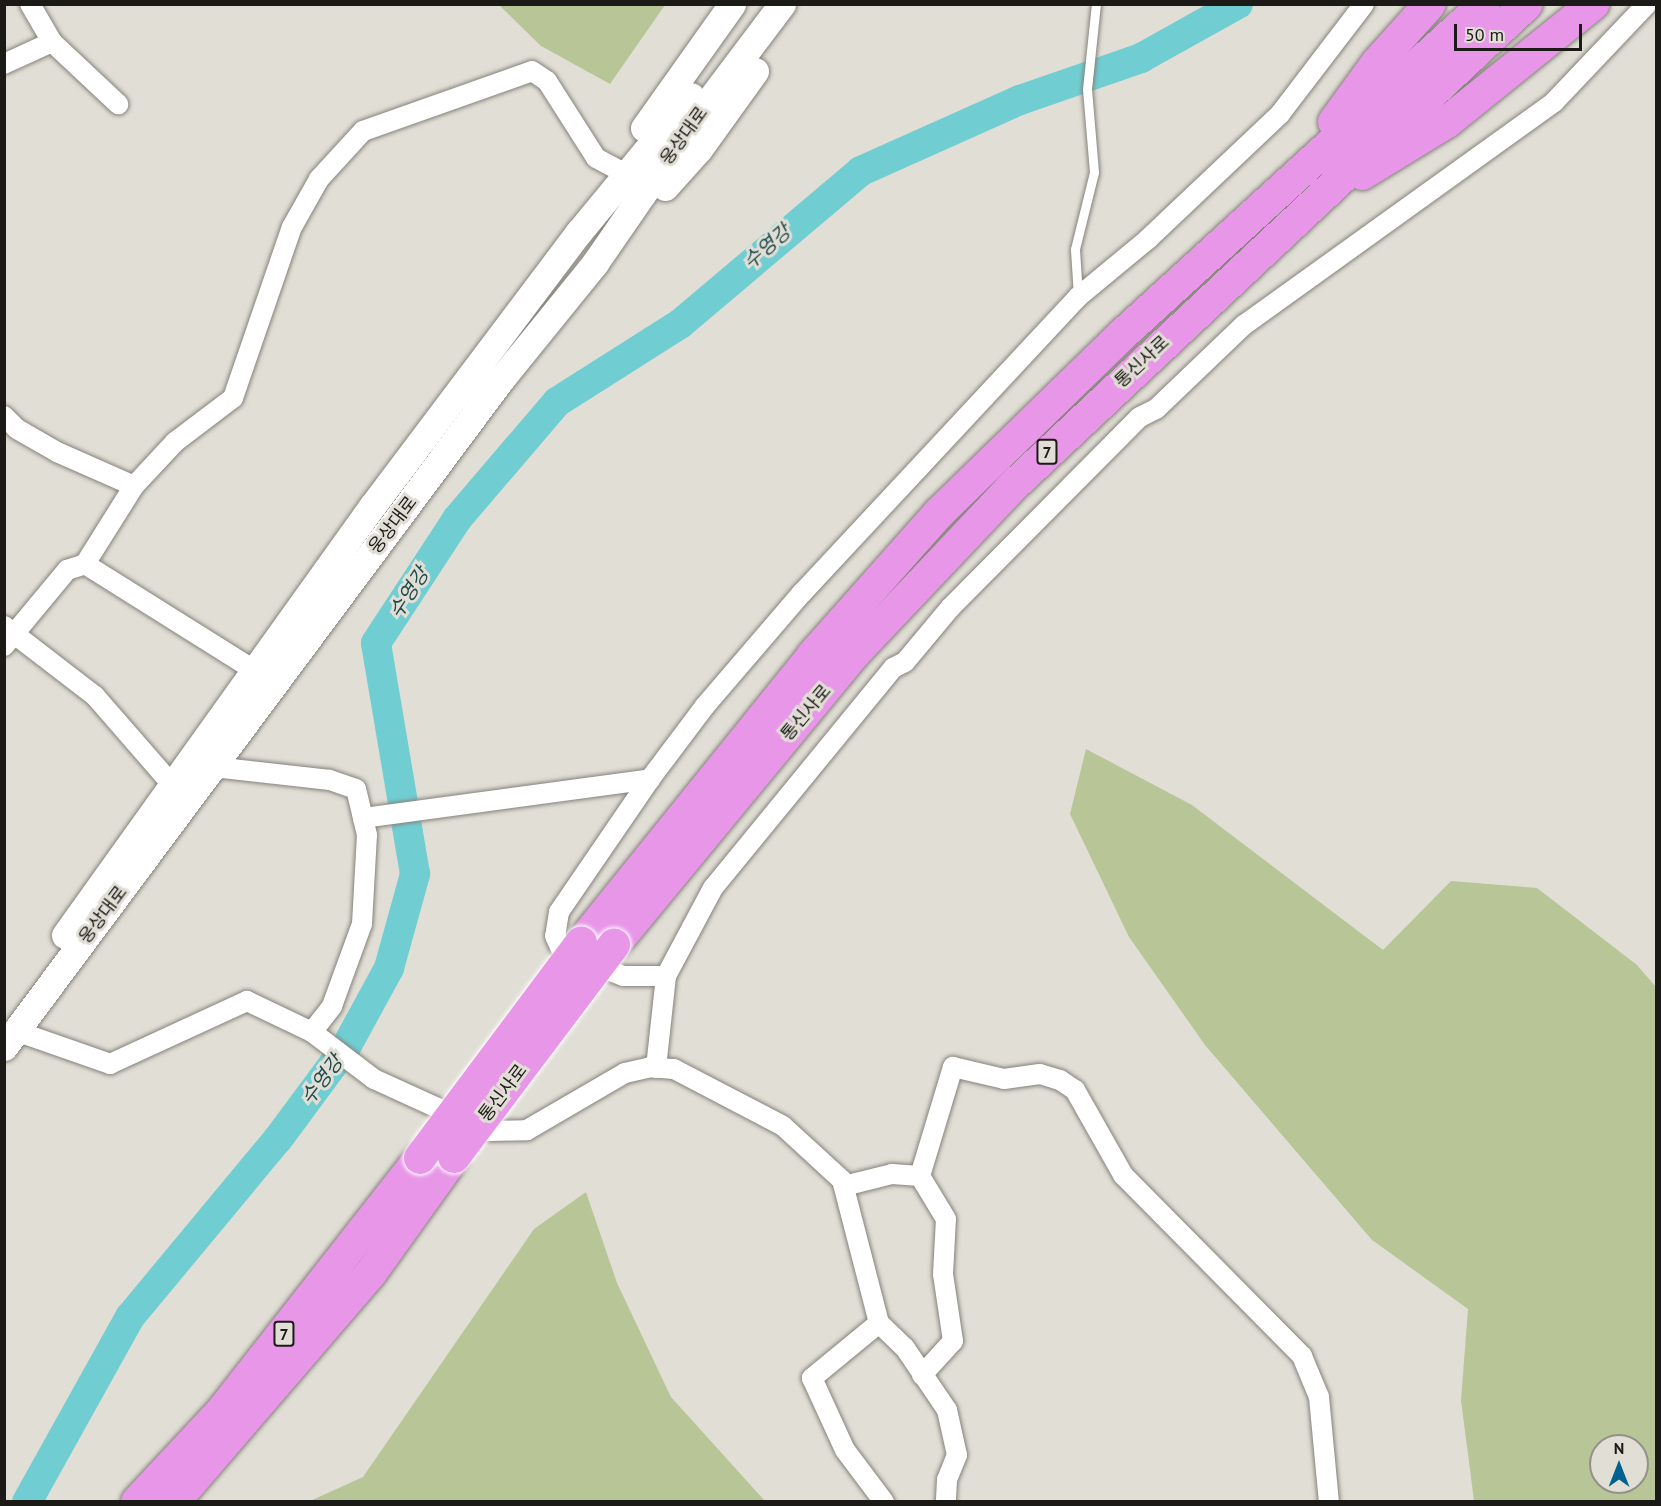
<!DOCTYPE html>
<html>
<head>
<meta charset="utf-8">
<style>
	body { margin:0 }
	#map { position:relative; width:1661px; height:1506px; overflow:hidden; background:#e1ded6; font-family:"PT Sans","Noto Sans KR",sans-serif }
	div>[style] { position:absolute }
	.green>* { inset:0; background:#b8c697 }
	.river>* { height:30px; margin:-15px; padding:0 15px; transform-origin:15px; border-radius:15px; background:#70ced3 }
	.roads { filter:drop-shadow(0 0 2px #85827b) drop-shadow(0 0 2px #85827b) }
	.service>* { height:9px; margin:-4.5px; padding:0 4.5px; transform-origin:4.5px; border-radius:4.5px; background:#fff }
	.minor>* { height:20px; margin:-10px; padding:0 10px; transform-origin:10px; border-radius:10px; background:#fff }
	.secondary>* { height:27px; margin:-13.5px; padding:0 13.5px; transform-origin:13.5px; border-radius:13.5px; background:#fff }
	.trunk>* { height:32px; margin:-16px; padding:0 16px; transform-origin:16px; border-radius:16px; background:#e896e8 }
	.bridges { filter:drop-shadow(0 0 2px #fff) drop-shadow(0 0 2px #fff) }
	.trunk-bridge>* { height:32px; margin:-16px; padding:0 16px; transform-origin:16px; border-radius:16px; background:#e896e8 }
	span { translate:-50% -50%; white-space:nowrap; text-align:center; line-height:1.15; -webkit-text-stroke:6px #e1ded6; paint-order:stroke }
	.shield-label span { padding:2px 4px; background:#e1ded6; border:2px solid; border-radius:4px; -webkit-text-stroke-width:0 }
	.shield-label { font-size:16px; color:#1b1a17; font-weight:700 }
	.street-label { font-size:18px; color:#1b1a17 }
	.water-label { font-size:20px; color:#1f4a4c; font-style:italic }
	.frame { position:absolute; inset:0; border:6px solid #1b1a17; pointer-events:none }
	.north { position:absolute; left:1589px; top:1434px; width:60px; height:60px; box-sizing:border-box; background:#e1ded6; border:2px solid #92908a; border-radius:50%; rotate:0deg; font-size:16px; font-weight:700; line-height:24px; text-align:center; color:#1b1a17 }
	.north::after { content:''; display:block; margin:auto; width:21px; height:27px; background:#006190; clip-path:polygon(50% 0,100% 100%,50% 72%,0 100%) }
	.scale { position:absolute; left:1454px; top:24px; width:128px; height:27px; box-sizing:border-box; border:3px solid #1b1a17; border-top:0; padding-left:8px; font-size:18px; line-height:21px; white-space:nowrap; color:#1b1a17; -webkit-text-stroke:4px #e1ded6; paint-order:stroke }
</style>
</head>
<body>
<div id="map">
	<div class="green">
		<i style="clip-path:polygon(499px 5px,665px 5px,610px 84px,541px 46px)"></i>
		<i style="clip-path:polygon(evenodd,1086px 749px,1192px 805px,1383px 950px,1451px 881px,1537px 888px,1637px 965px,1656px 987px,1656px 1501px,1474px 1501px,1461px 1400px,1468px 1309px,1372px 1240px,1205px 1045px,1129px 937px,1070px 814px,1086px 749px,1601px 1446px,1637px 1446px,1637px 1482px,1601px 1482px,1601px 1446px)"></i>
		<i style="clip-path:polygon(586px 1192px,617px 1283px,671px 1397px,765px 1501px,310px 1501px,363px 1477px,534px 1229px)"></i>
	</div>
	<div class="river">
		<i style="left:27px;top:1502px;width:212px;rotate:-60.9deg"></i>
		<i style="left:130px;top:1317px;width:231px;rotate:-50.3deg"></i>
		<i style="left:278px;top:1139px;width:114px;rotate:-53.5deg"></i>
		<i style="left:346px;top:1047px;width:90px;rotate:-61.4deg"></i>
		<i style="left:389px;top:968px;width:98px;rotate:-74.5deg"></i>
		<i style="left:415px;top:874px;width:234px;rotate:-99.6deg"></i>
		<i style="left:376px;top:643px;width:148px;rotate:-56.8deg"></i>
		<i style="left:457px;top:519px;width:154px;rotate:-49.5deg"></i>
		<i style="left:557px;top:402px;width:146px;rotate:-32.4deg"></i>
		<i style="left:680px;top:324px;width:237px;rotate:-40.2deg"></i>
		<i style="left:861px;top:171px;width:174px;rotate:-24.1deg"></i>
		<i style="left:1020px;top:100px;width:128px;rotate:-19.1deg"></i>
		<i style="left:1141px;top:58px;width:111px;rotate:-29.1deg"></i>
	</div>
	<div class="roads">
		<div class="service">
			<i style="left:1078px;top:296px;width:47px;rotate:-93.7deg"></i>
			<i style="left:1075px;top:249px;width:79px;rotate:-76.1deg"></i>
			<i style="left:1094px;top:172px;width:83px;rotate:-94.8deg"></i>
			<i style="left:1087px;top:89px;width:85px;rotate:-84deg"></i>
		</div>
		<div class="minor">
			<i style="left:30px;top:4px;width:44px;rotate:59.9deg"></i>
			<i style="left:52px;top:42px;width:91px;rotate:43.2deg"></i>
			<i style="left:4px;top:64px;width:53px;rotate:-24.6deg"></i>
			<i style="left:4px;top:416px;width:18px;rotate:45deg"></i>
			<i style="left:17px;top:429px;width:46px;rotate:29.9deg"></i>
			<i style="left:57px;top:452px;width:84px;rotate:23.8deg"></i>
			<i style="left:85px;top:564px;width:92px;rotate:-57.9deg"></i>
			<i style="left:134px;top:486px;width:60px;rotate:-47deg"></i>
			<i style="left:175px;top:442px;width:73px;rotate:-37.2deg"></i>
			<i style="left:233px;top:398px;width:181px;rotate:-71deg"></i>
			<i style="left:292px;top:227px;width:55px;rotate:-60.6deg"></i>
			<i style="left:319px;top:179px;width:65px;rotate:-47.5deg"></i>
			<i style="left:363px;top:131px;width:179px;rotate:-19.5deg"></i>
			<i style="left:532px;top:71px;width:18px;rotate:34deg"></i>
			<i style="left:547px;top:81px;width:91px;rotate:57.5deg"></i>
			<i style="left:596px;top:158px;width:24px;rotate:28deg"></i>
			<i style="left:4px;top:626px;width:115px;rotate:37.6deg"></i>
			<i style="left:95px;top:696px;width:131px;rotate:49deg"></i>
			<i style="left:4px;top:646px;width:99px;rotate:-50.3deg"></i>
			<i style="left:67px;top:570px;width:19px;rotate:-18deg"></i>
			<i style="left:85px;top:564px;width:203px;rotate:32.1deg"></i>
			<i style="left:650px;top:779px;width:161px;rotate:124.4deg"></i>
			<i style="left:559px;top:912px;width:24px;rotate:99deg"></i>
			<i style="left:555px;top:936px;width:17px;rotate:65deg"></i>
			<i style="left:562px;top:951px;width:66px;rotate:22.3deg"></i>
			<i style="left:623px;top:976px;width:43px"></i>
			<i style="left:666px;top:976px;width:100px;rotate:-61.9deg"></i>
			<i style="left:713px;top:888px;width:284px;rotate:-50.7deg"></i>
			<i style="left:893px;top:668px;width:13px;rotate:-27deg"></i>
			<i style="left:905px;top:662px;width:70px;rotate:-50.2deg"></i>
			<i style="left:950px;top:608px;width:269px;rotate:-45.2deg"></i>
			<i style="left:1140px;top:417px;width:18px;rotate:-27deg"></i>
			<i style="left:1156px;top:409px;width:122px;rotate:-43.7deg"></i>
			<i style="left:1244px;top:325px;width:382px;rotate:-35.7deg"></i>
			<i style="left:1554px;top:102px;width:135px;rotate:-46.5deg"></i>
			<i style="left:363px;top:818px;width:290px;rotate:-7.7deg"></i>
			<i style="left:650px;top:779px;width:91px;rotate:-53deg"></i>
			<i style="left:705px;top:706px;width:149px;rotate:-49.4deg"></i>
			<i style="left:802px;top:593px;width:405px;rotate:-47deg"></i>
			<i style="left:1078px;top:297px;width:91px;rotate:-39.6deg"></i>
			<i style="left:1148px;top:239px;width:182px;rotate:-43.4deg"></i>
			<i style="left:1280px;top:114px;width:138px;rotate:-52.6deg"></i>
			<i style="left:16px;top:1031px;width:100px;rotate:19.3deg"></i>
			<i style="left:110px;top:1064px;width:151px;rotate:-24.7deg"></i>
			<i style="left:247px;top:1001px;width:72px;rotate:25.5deg"></i>
			<i style="left:312px;top:1032px;width:33px;rotate:-52deg"></i>
			<i style="left:332px;top:1006px;width:87px;rotate:-69.9deg"></i>
			<i style="left:362px;top:924px;width:89px;rotate:-86.8deg"></i>
			<i style="left:367px;top:835px;width:47px;rotate:-103.4deg"></i>
			<i style="left:356px;top:789px;width:28px;rotate:-161deg"></i>
			<i style="left:330px;top:780px;width:117px;rotate:-173.6deg"></i>
			<i style="left:312px;top:1032px;width:78px;rotate:37.2deg"></i>
			<i style="left:374px;top:1079px;width:125px;rotate:24.5deg"></i>
			<i style="left:488px;top:1131px;width:39px;rotate:-1deg"></i>
			<i style="left:527px;top:1130px;width:113px;rotate:-30.2deg"></i>
			<i style="left:625px;top:1073px;width:26px;rotate:-13deg"></i>
			<i style="left:650px;top:1067px;width:24px;rotate:5deg"></i>
			<i style="left:674px;top:1069px;width:123px;rotate:27.6deg"></i>
			<i style="left:783px;top:1126px;width:80px;rotate:42.5deg"></i>
			<i style="left:842px;top:1180px;width:148px;rotate:75.5deg"></i>
			<i style="left:879px;top:1323px;width:36px;rotate:44deg"></i>
			<i style="left:905px;top:1348px;width:75px;rotate:55.9deg"></i>
			<i style="left:947px;top:1410px;width:46px;rotate:77.5deg"></i>
			<i style="left:957px;top:1455px;width:27px;rotate:112deg"></i>
			<i style="left:947px;top:1480px;width:22px;rotate:93deg"></i>
			<i style="left:656px;top:1068px;width:93px;rotate:-83.8deg"></i>
			<i style="left:844px;top:1186px;width:49px;rotate:-14deg"></i>
			<i style="left:892px;top:1174px;width:28px;rotate:4deg"></i>
			<i style="left:879px;top:1323px;width:87px;rotate:140.6deg"></i>
			<i style="left:812px;top:1378px;width:79px;rotate:65.4deg"></i>
			<i style="left:845px;top:1450px;width:65px;rotate:53.1deg"></i>
			<i style="left:922px;top:1375px;width:46px;rotate:-47.6deg"></i>
			<i style="left:953px;top:1341px;width:68px;rotate:-98.5deg"></i>
			<i style="left:943px;top:1274px;width:55px;rotate:-86.9deg"></i>
			<i style="left:946px;top:1219px;width:50px;rotate:-121.2deg"></i>
			<i style="left:920px;top:1176px;width:114px;rotate:-73.2deg"></i>
			<i style="left:953px;top:1067px;width:52px;rotate:13.2deg"></i>
			<i style="left:1004px;top:1079px;width:36px;rotate:-8deg"></i>
			<i style="left:1040px;top:1074px;width:21px;rotate:17deg"></i>
			<i style="left:1060px;top:1080px;width:18px;rotate:34deg"></i>
			<i style="left:1075px;top:1090px;width:98px;rotate:60.5deg"></i>
			<i style="left:1123px;top:1175px;width:255px;rotate:45.3deg"></i>
			<i style="left:1302px;top:1356px;width:44px;rotate:67.5deg"></i>
			<i style="left:1319px;top:1397px;width:105px;rotate:84.6deg"></i>
		</div>
		<div class="secondary">
			<i style="left:644px;top:128px;width:152px;rotate:-54.6deg"></i>
			<i style="left:665px;top:187px;width:51px;rotate:-48.2deg"></i>
			<i style="left:699px;top:149px;width:96px;rotate:-54.3deg"></i>
			<i style="left:65px;top:935px;width:529px;rotate:-54.39deg"></i>
			<i style="left:373px;top:505px;width:342px;rotate:-53deg"></i>
			<i style="left:579px;top:232px;width:176px;rotate:-50.5deg"></i>
			<i style="left:4px;top:1047px;width:834px;rotate:-53.34deg"></i>
			<i style="left:502px;top:378px;width:148px;rotate:-51deg"></i>
			<i style="left:595px;top:263px;width:157px;rotate:-55.4deg"></i>
			<i style="left:684px;top:134px;width:163px;rotate:-53deg"></i>
		</div>
		<div class="trunk">
			<i style="left:1334px;top:122px;width:73px;rotate:-53.9deg"></i>
			<i style="left:1377px;top:63px;width:79px;rotate:-48.1deg"></i>
			<i style="left:1362px;top:174px;width:100px;rotate:-31.5deg"></i>
			<i style="left:1447px;top:122px;width:188px;rotate:-38.9deg"></i>
			<i style="left:581px;top:943px;width:370px;rotate:-51.1deg"></i>
			<i style="left:813px;top:655px;width:190px;rotate:-48.4deg"></i>
			<i style="left:939px;top:513px;width:255px;rotate:-44.2deg"></i>
			<i style="left:1122px;top:335px;width:491px;rotate:-42.4deg"></i>
			<i style="left:614px;top:945px;width:379px;rotate:-50.5deg"></i>
			<i style="left:855px;top:653px;width:227px;rotate:-46.6deg"></i>
			<i style="left:1011px;top:488px;width:707px;rotate:-43.17deg"></i>
			<i style="left:137px;top:1502px;width:123px;rotate:-47deg"></i>
			<i style="left:221px;top:1412px;width:323px;rotate:-51.9deg"></i>
			<i style="left:174px;top:1502px;width:302px;rotate:-49.3deg"></i>
			<i style="left:371px;top:1273px;width:143px;rotate:-54.4deg"></i>
		</div>
	</div>
	<div class="bridges">
		<div class="trunk-bridge">
			<i style="left:454px;top:1157px;width:266px;rotate:-53deg"></i>
			<i style="left:420px;top:1158px;width:269px;rotate:-53.2deg"></i>
		</div>
	</div>
	<div class="shield-label">
		<span style="left:1047px;top:452px">7</span>
		<span style="left:284px;top:1334px">7</span>
	</div>
	<div class="street-label">
		<span style="left:684px;top:136px;rotate:-54deg">웅상대로</span>
		<span style="left:1142px;top:362px;rotate:-43deg">통신사로</span>
		<span style="left:393px;top:525px;rotate:-53deg">웅상대로</span>
		<span style="left:806px;top:713px;rotate:-50deg">통신사로</span>
		<span style="left:103px;top:915px;rotate:-53deg">웅상대로</span>
		<span style="left:503px;top:1093px;rotate:-53deg">통신사로</span>
	</div>
	<div class="water-label">
		<span style="left:767px;top:247px;rotate:-41deg">수영강</span>
		<span style="left:409px;top:593px;rotate:-57deg">수영강</span>
		<span style="left:322px;top:1080px;rotate:-53deg">수영강</span>
	</div>
	<div class="frame"></div>
	<div class="north">N</div>
	<div class="scale">50 m</div>
</div>
</body>
</html>
